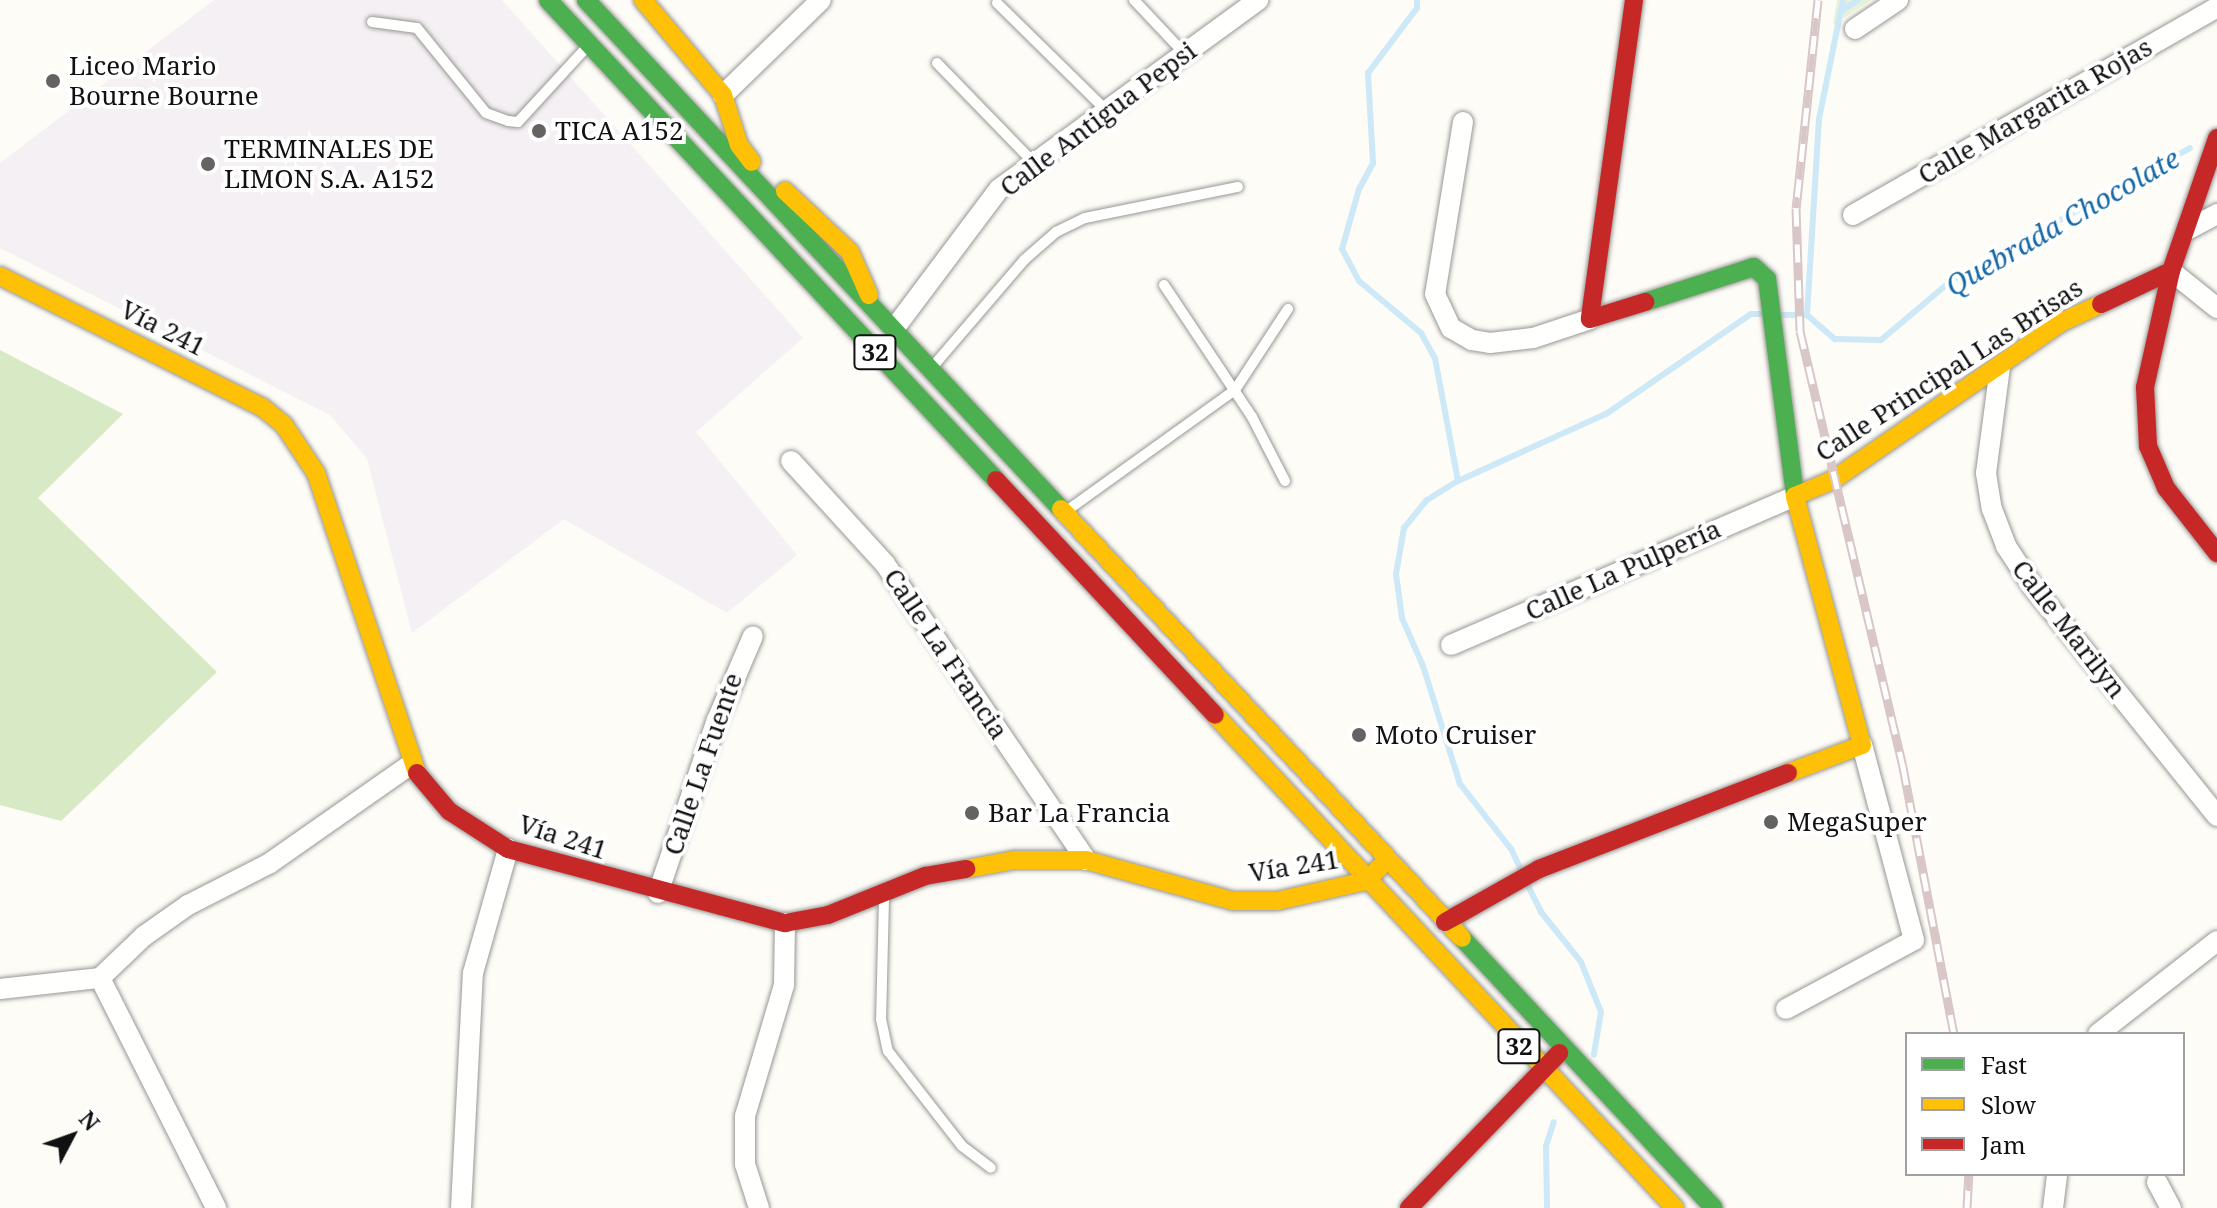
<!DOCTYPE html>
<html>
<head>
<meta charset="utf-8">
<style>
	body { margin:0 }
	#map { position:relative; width:2217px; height:1208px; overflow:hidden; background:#fdfcf7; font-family:"Noto Serif",serif }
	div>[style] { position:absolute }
	.industrial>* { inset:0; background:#f5f0f3 }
	.green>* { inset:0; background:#e7f3d7 }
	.forest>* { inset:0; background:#d8eac5 }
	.stream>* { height:6px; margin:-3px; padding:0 3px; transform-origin:3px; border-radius:3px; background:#cde8f7 }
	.roads { filter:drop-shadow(0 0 2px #979795) drop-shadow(0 0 2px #979795) }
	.lane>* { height:10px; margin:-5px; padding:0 5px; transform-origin:5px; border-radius:5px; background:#fffffe }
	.street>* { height:20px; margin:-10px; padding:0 10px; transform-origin:10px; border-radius:10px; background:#fffffe }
	.fast>* { height:18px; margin:-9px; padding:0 9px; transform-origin:9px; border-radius:9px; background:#4caf50 }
	.slow>* { height:18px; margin:-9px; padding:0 9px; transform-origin:9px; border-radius:9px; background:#ffc107 }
	.jam>* { height:18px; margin:-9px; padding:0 9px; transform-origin:9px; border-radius:9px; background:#c62828 }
	.rail>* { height:9px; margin-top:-4.5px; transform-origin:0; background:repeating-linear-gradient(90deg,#fff 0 18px,#d9c6c7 0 36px); box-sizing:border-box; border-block:2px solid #d9c6c7 }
	.dots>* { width:22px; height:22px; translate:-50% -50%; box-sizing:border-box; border:4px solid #fff; border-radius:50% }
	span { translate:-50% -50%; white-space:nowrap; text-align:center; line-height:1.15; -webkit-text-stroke:8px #fff; paint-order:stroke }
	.shield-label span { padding:2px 6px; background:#fff; border:2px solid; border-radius:6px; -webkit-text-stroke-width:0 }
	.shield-label { font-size:24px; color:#111; font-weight:700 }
	.poi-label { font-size:26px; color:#111 }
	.left { translate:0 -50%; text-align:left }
	.street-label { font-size:26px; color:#111 }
	.water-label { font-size:28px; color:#1768a6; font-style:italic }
	.legend { position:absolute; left:1905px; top:1032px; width:280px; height:144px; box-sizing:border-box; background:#fff; border:2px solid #a0a0a0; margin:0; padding:10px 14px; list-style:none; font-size:24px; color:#111 }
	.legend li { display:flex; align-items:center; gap:16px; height:40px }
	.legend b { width:40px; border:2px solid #a0a0a0 }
	.north { position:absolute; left:32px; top:1096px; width:80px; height:80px; -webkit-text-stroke:6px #fff; paint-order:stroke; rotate:49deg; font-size:22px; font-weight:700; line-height:32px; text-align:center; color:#111 }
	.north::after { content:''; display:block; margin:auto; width:28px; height:36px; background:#111; clip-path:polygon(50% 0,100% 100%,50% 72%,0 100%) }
</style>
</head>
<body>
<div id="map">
	<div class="industrial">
		<i style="clip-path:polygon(214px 0,502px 0,803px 338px,696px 432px,797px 555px,727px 613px,564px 519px,412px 633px,367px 459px,330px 415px,0 248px,0 163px)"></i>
	</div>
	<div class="green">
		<i style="clip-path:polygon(1837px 0,1871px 0,1833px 25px)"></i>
	</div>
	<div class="forest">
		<i style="clip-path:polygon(0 350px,123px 414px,38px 498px,217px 672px,61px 821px,0 805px)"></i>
	</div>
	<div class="stream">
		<i style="left:1417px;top:0;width:8px;rotate:90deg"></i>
		<i style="left:1417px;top:8px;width:81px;rotate:127deg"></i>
		<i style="left:1368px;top:73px;width:90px;rotate:86.8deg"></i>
		<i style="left:1373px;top:163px;width:30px;rotate:118deg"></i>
		<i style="left:1359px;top:189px;width:62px;rotate:105.8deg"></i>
		<i style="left:1342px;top:249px;width:36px;rotate:62deg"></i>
		<i style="left:1359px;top:281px;width:81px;rotate:40deg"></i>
		<i style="left:1421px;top:333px;width:29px;rotate:61deg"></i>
		<i style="left:1435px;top:358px;width:125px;rotate:79.4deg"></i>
		<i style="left:1843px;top:10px;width:18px;rotate:-34deg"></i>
		<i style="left:1782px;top:315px;width:25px"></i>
		<i style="left:1807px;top:315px;width:37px;rotate:41deg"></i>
		<i style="left:1835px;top:339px;width:46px;rotate:1.2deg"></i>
		<i style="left:1881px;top:340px;width:93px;rotate:-40.2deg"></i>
		<i style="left:1952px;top:280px;width:272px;rotate:-29deg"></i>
		<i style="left:1807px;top:315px;width:196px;rotate:-86.5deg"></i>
		<i style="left:1819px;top:119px;width:121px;rotate:-78.6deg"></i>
		<i style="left:1521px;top:870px;width:23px;rotate:-115deg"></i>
		<i style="left:1511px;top:849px;width:83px;rotate:-128.1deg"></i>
		<i style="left:1460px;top:784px;width:124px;rotate:-107.4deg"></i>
		<i style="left:1423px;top:666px;width:52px;rotate:-113.6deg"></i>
		<i style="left:1402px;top:618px;width:44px;rotate:-97.8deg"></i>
		<i style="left:1396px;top:574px;width:47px;rotate:-80.1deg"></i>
		<i style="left:1404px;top:528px;width:36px;rotate:-51deg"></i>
		<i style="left:1427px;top:500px;width:36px;rotate:-32deg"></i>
		<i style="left:1458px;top:481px;width:162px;rotate:-24.4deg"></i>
		<i style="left:1606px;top:414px;width:176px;rotate:-34.6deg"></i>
		<i style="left:1751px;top:314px;width:12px"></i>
		<i style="left:1527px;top:884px;width:31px;rotate:63deg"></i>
		<i style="left:1541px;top:912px;width:64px;rotate:51.3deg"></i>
		<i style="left:1581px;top:962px;width:54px;rotate:68.2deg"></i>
		<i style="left:1601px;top:1012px;width:43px;rotate:99.5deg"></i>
		<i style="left:1547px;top:1208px;width:62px;rotate:-90.9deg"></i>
		<i style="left:1546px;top:1146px;width:25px;rotate:-72deg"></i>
	</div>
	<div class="roads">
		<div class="lane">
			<i style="left:1134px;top:0;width:73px;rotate:46.7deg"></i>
			<i style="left:997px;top:3px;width:151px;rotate:44.5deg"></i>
			<i style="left:372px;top:22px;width:45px;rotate:7.6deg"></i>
			<i style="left:417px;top:28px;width:109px;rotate:50.9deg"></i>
			<i style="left:486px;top:113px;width:23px;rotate:20deg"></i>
			<i style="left:508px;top:121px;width:10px;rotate:6deg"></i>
			<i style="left:518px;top:122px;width:99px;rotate:-47.5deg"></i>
			<i style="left:937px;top:63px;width:138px;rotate:45.9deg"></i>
			<i style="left:1164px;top:285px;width:159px;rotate:56.3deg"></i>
			<i style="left:1252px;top:417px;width:72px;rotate:62.7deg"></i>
			<i style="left:935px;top:364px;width:137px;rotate:-49.4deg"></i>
			<i style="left:1024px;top:260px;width:43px;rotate:-41.2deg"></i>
			<i style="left:1056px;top:232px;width:32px;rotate:-26deg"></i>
			<i style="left:1085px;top:218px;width:156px;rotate:-11.5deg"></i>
			<i style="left:1072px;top:507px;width:201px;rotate:-35.7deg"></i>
			<i style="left:1235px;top:390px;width:97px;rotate:-56.8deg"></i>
			<i style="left:884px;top:899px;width:120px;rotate:91.4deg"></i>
			<i style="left:881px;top:1019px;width:33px;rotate:78deg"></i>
			<i style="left:888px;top:1051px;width:120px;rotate:52.1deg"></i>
			<i style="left:962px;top:1146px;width:36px;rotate:37deg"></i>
		</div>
		<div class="street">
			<i style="left:1855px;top:29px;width:52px;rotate:-34deg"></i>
			<i style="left:723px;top:95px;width:136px;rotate:-44.1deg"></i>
			<i style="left:1463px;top:122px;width:174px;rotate:99.2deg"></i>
			<i style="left:1435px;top:294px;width:38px;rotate:65deg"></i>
			<i style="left:1451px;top:328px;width:24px;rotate:30deg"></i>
			<i style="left:1472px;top:340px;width:18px;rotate:9deg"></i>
			<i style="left:1490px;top:343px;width:43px;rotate:-6.6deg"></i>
			<i style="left:1533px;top:338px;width:60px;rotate:-18.4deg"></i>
			<i style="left:1853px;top:215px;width:419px;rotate:-29.7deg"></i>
			<i style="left:2189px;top:229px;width:32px;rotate:-28deg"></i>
			<i style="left:2171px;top:271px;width:59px;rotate:38.8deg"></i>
			<i style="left:894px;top:329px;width:175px;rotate:-53.1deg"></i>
			<i style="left:999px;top:189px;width:321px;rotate:-36.1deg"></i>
			<i style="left:2000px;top:367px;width:107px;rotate:97.5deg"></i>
			<i style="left:1986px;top:473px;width:36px;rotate:81deg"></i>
			<i style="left:1992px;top:509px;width:40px;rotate:69deg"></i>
			<i style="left:2006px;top:546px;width:49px;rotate:56.6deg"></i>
			<i style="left:2033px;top:587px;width:294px;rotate:51.2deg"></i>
			<i style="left:791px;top:461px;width:139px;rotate:47.6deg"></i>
			<i style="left:885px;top:564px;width:358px;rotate:55.8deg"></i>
			<i style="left:1451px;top:645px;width:375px;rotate:-23.4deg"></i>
			<i style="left:658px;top:893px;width:183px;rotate:-71.2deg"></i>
			<i style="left:717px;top:720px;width:91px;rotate:-66.8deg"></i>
			<i style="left:100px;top:978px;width:258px;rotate:63.2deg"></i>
			<i style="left:0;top:989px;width:101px;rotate:-6.3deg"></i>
			<i style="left:100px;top:978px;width:61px;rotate:-43.7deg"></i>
			<i style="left:144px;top:936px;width:54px;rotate:-35.2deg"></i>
			<i style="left:188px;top:905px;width:92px;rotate:-27.1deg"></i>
			<i style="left:270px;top:863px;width:171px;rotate:-35deg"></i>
			<i style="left:1786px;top:1009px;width:145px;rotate:-28.3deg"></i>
			<i style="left:1914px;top:940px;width:202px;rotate:-104.9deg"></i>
			<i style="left:2098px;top:1034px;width:151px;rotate:-38deg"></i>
			<i style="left:2157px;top:1182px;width:30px;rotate:62deg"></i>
			<i style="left:461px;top:1208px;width:235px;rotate:-87.1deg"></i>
			<i style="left:473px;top:973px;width:129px;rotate:-74.2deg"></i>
			<i style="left:759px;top:1208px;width:46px;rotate:-107.7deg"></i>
			<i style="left:745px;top:1164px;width:48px;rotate:-90deg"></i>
			<i style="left:745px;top:1116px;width:137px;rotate:-73.4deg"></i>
			<i style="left:784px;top:985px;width:62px;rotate:-89.1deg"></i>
			<i style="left:2053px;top:1208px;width:34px;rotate:-83deg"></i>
		</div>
		<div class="fast">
			<i style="left:548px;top:0;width:657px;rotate:46.97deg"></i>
			<i style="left:586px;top:0;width:696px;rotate:46.98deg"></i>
			<i style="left:1645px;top:302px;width:114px;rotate:-17.8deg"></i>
			<i style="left:1754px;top:267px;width:18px;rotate:43deg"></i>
			<i style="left:1767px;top:279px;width:219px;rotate:82.6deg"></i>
			<i style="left:1462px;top:938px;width:369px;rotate:47deg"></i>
		</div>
		<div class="slow">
			<i style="left:643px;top:0;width:124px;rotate:49.9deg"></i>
			<i style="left:723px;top:95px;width:52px;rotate:72.3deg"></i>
			<i style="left:739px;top:145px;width:21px;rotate:53deg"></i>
			<i style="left:785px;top:191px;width:89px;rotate:43.2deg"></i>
			<i style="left:850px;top:252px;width:47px;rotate:66.2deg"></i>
			<i style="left:0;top:276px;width:293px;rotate:26.6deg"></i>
			<i style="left:262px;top:407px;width:28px;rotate:39deg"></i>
			<i style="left:284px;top:425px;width:58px;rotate:56.3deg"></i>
			<i style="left:316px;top:473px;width:317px;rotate:71.4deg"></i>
			<i style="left:1061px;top:509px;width:587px;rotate:46.93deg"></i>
			<i style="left:1215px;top:715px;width:674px;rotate:46.98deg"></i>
			<i style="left:1788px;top:773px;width:79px;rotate:-20.7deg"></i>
			<i style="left:1862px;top:745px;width:258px;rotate:-105.1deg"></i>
			<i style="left:1795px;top:496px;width:41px;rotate:-22.8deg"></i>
			<i style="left:1833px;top:480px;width:278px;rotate:-34.6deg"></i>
			<i style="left:2062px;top:322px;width:43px;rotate:-24.8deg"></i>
			<i style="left:966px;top:869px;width:50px;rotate:-10.4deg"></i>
			<i style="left:1015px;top:860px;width:71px"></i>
			<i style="left:1086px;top:860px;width:153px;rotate:15.6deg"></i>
			<i style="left:1233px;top:901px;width:44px"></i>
			<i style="left:1277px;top:901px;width:91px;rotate:-12.7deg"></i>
			<i style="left:1366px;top:881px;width:20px;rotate:-45deg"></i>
		</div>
		<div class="jam">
			<i style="left:1634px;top:0;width:322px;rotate:97.9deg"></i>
			<i style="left:1590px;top:319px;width:58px;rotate:-17.2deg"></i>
			<i style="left:2171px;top:271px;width:119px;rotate:102.6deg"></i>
			<i style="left:2145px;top:387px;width:59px;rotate:87.1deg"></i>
			<i style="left:2148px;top:446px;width:46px;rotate:66.8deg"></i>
			<i style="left:2166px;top:488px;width:83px;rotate:51.9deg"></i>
			<i style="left:2101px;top:304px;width:77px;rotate:-25.2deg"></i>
			<i style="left:2171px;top:271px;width:141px;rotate:-70.9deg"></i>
			<i style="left:996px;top:480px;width:321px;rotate:47deg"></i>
			<i style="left:417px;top:773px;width:50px;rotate:49.9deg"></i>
			<i style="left:449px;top:811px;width:70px;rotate:32.8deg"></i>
			<i style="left:508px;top:849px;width:287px;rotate:15deg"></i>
			<i style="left:785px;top:923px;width:44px;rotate:-10.5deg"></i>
			<i style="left:828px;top:915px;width:105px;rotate:-21.9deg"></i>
			<i style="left:925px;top:876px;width:42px;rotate:-9.7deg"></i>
			<i style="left:1445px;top:922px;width:108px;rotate:-29.4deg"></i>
			<i style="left:1539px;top:869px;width:267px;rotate:-21.1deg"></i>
			<i style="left:1409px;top:1208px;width:216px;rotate:-45.9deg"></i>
		</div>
	</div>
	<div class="rail">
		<i style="left:1818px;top:0;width:209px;rotate:96deg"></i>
		<i style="left:1796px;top:208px;width:123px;rotate:88.1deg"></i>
		<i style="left:1800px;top:331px;width:448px;rotate:76.7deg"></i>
		<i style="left:1903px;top:767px;width:272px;rotate:79.2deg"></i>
		<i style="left:1967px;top:1208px;width:34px;rotate:-87deg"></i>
	</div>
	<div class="dots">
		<i style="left:53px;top:81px;background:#646362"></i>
		<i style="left:539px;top:131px;background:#646362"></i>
		<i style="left:208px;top:164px;background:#646362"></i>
		<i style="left:1359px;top:735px;background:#646362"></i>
		<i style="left:972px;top:813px;background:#646362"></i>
		<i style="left:1771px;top:822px;background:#646362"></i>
	</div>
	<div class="shield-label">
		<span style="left:875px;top:352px">32</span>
		<span style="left:1519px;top:1046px">32</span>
	</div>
	<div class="poi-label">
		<span class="left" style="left:69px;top:81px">Liceo Mario<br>Bourne Bourne</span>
		<span class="left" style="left:555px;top:131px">TICA A152</span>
		<span class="left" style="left:224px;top:164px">TERMINALES DE<br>LIMON S.A. A152</span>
		<span class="left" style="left:1375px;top:735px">Moto Cruiser</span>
		<span class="left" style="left:988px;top:813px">Bar La Francia</span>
		<span class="left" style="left:1787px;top:822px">MegaSuper</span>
	</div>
	<div class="street-label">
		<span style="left:2035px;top:111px;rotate:-30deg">Calle Margarita Rojas</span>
		<span style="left:1098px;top:119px;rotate:-37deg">Calle Antigua Pepsi</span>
		<span style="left:163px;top:328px;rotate:27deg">Vía 241</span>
		<span style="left:1949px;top:370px;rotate:-33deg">Calle Principal Las Brisas</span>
		<span style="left:1623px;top:570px;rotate:-24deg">Calle La Pulpería</span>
		<span style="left:2069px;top:629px;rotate:52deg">Calle Marilyn</span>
		<span style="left:946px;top:654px;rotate:56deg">Calle La Francia</span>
		<span style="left:703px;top:764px;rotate:-71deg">Calle La Fuente</span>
		<span style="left:563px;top:837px;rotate:18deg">Vía 241</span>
		<span style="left:1294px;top:866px;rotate:-9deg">Vía 241</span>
	</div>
	<div class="water-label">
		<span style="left:2062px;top:221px;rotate:-30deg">Quebrada Chocolate</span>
	</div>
	<ul class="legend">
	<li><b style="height:10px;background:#4caf50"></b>Fast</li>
	<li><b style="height:10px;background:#ffc107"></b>Slow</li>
	<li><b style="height:10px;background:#c62828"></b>Jam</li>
	</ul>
	<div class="north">N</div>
</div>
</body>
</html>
